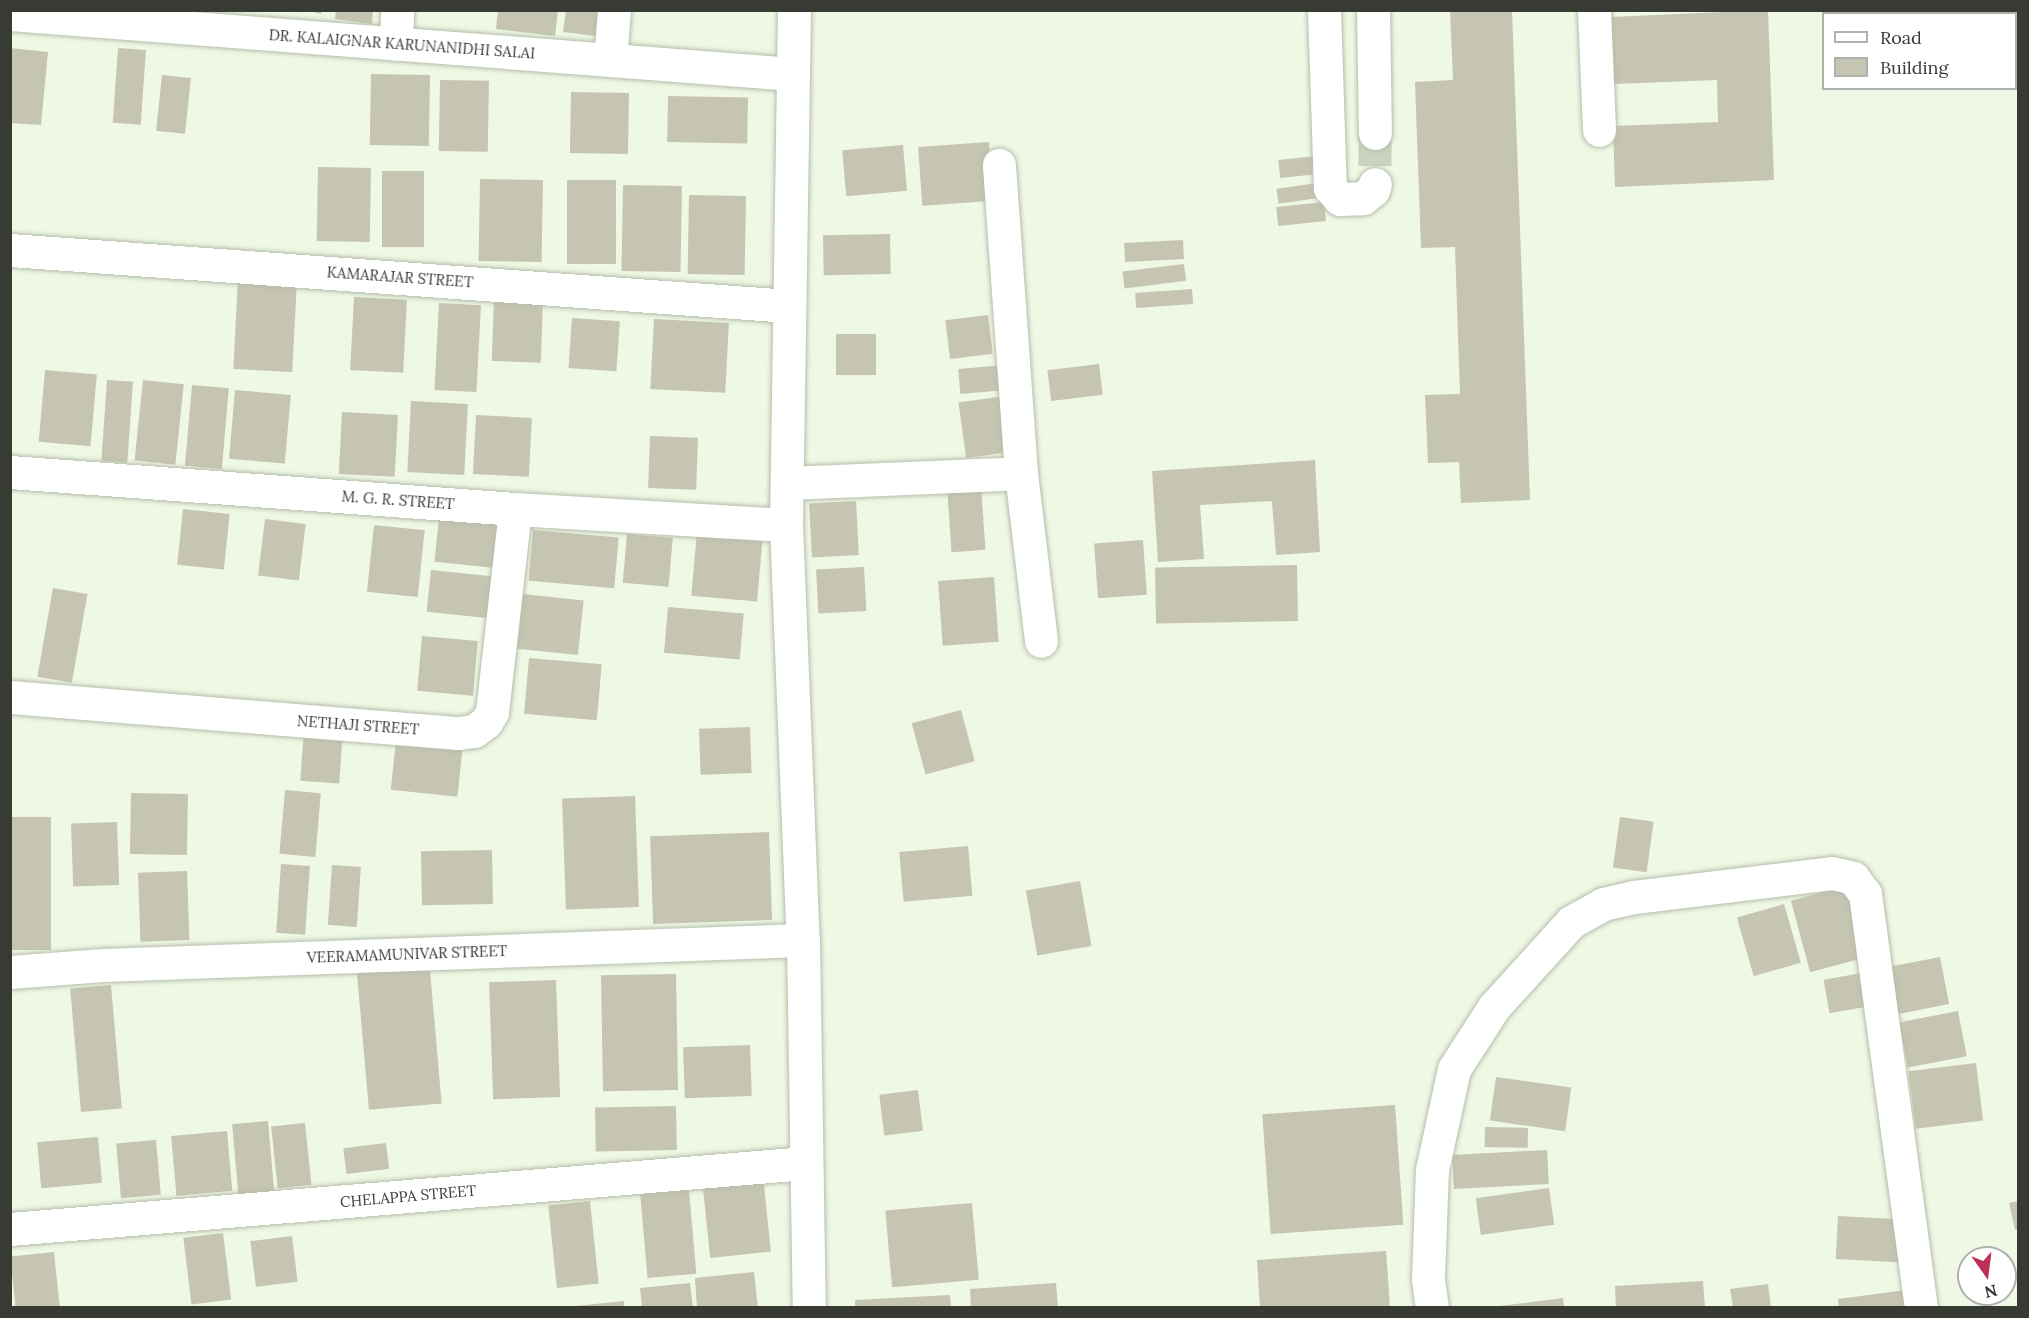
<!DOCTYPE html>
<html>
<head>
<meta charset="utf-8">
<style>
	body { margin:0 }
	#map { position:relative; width:2029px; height:1318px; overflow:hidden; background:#eef8e4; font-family:Lora,serif }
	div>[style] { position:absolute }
	.building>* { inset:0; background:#c6c5b1; transform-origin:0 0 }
	.minor-tunnel>* { height:33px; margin-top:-16.5px; transform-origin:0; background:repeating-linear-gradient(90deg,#cad2c1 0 33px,transparent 0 49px) }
	.roads { filter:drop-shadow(0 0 2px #b5beab) drop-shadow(0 0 2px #b5beab) }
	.minor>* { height:33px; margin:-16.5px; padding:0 16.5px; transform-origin:16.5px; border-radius:16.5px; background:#fff }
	span { translate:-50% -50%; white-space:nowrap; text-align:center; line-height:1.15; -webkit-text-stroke:6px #fff; paint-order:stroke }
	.street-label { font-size:15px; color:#383b34 }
	.frame { position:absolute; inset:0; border:12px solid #383b34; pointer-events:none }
	.legend { position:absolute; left:1822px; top:12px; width:195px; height:78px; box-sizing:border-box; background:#fff; border:2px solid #afb1ae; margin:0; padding:8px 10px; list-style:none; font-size:18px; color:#383b34 }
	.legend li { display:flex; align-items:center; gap:12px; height:30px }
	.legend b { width:30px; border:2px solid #afb1ae }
	.north { position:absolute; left:1957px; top:1246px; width:60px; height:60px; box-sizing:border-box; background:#fff; border:2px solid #afb1ae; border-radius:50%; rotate:166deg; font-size:16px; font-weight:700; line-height:24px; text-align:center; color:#383b34 }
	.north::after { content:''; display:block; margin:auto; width:21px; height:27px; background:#bf2f58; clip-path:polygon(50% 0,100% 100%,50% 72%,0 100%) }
</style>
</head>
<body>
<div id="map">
	<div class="building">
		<i style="clip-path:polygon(305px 10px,321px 10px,321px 14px)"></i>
		<i style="clip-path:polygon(336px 10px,373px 10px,372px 24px,335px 19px)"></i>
		<i style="clip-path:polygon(498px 10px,558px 10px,555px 36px,496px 29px)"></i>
		<i style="clip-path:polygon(566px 10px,607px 10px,604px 37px,563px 32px)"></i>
		<i style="clip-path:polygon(1450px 10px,1512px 10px,1530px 500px,1461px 503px,1459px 462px,1428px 463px,1425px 395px,1460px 394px,1455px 247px,1421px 248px,1415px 82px,1453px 80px)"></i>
		<i style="clip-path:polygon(1768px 10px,1774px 180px,1615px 187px,1613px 126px,1718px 122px,1717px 80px,1614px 84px,1611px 17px)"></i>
		<i style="clip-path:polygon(10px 48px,48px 52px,41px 125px,10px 123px)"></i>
		<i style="left:118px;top:48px;width:28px;height:75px;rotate:4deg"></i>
		<i style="left:371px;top:74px;width:59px;height:71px;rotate:1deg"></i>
		<i style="left:162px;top:75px;width:29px;height:56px;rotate:6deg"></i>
		<i style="left:440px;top:80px;width:49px;height:71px;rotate:1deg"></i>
		<i style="left:571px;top:92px;width:58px;height:61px;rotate:1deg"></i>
		<i style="left:668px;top:96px;width:80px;height:46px;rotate:1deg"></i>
		<i style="left:989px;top:142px;width:59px;height:71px;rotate:86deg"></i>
		<i style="left:903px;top:145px;width:46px;height:61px;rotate:85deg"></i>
		<i style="left:1326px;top:155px;width:18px;height:48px;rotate:84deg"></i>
		<i style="left:318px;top:167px;width:53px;height:74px;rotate:1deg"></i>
		<i style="left:382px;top:171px;width:42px;height:76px"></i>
		<i style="left:480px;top:179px;width:63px;height:82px;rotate:1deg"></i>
		<i style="left:567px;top:180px;width:49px;height:84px"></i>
		<i style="left:1325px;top:182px;width:15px;height:49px;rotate:82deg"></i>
		<i style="left:623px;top:185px;width:59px;height:86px;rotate:1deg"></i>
		<i style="left:689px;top:195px;width:57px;height:79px;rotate:1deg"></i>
		<i style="left:1324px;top:202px;width:19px;height:48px;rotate:84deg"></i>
		<i style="left:890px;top:234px;width:40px;height:67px;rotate:89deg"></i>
		<i style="left:1183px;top:240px;width:19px;height:59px;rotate:87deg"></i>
		<i style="left:1184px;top:264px;width:17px;height:62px;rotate:83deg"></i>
		<i style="left:238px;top:279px;width:59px;height:90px;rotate:3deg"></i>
		<i style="left:1192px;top:289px;width:15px;height:57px;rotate:86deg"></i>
		<i style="left:354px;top:297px;width:53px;height:73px;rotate:3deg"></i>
		<i style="left:494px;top:297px;width:49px;height:64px;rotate:2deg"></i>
		<i style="left:439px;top:303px;width:42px;height:87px;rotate:3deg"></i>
		<i style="left:988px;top:315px;width:39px;height:43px;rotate:83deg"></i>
		<i style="left:572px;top:318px;width:48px;height:50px;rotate:4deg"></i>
		<i style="left:654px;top:319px;width:75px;height:70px;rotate:3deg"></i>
		<i style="left:876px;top:334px;width:41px;height:40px;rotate:90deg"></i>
		<i style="left:1099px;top:364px;width:31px;height:52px;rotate:83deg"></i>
		<i style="left:1004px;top:365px;width:25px;height:46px;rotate:85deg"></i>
		<i style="left:45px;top:370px;width:52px;height:72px;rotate:5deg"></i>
		<i style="left:107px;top:380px;width:26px;height:81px;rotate:4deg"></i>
		<i style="left:143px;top:380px;width:41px;height:81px;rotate:6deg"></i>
		<i style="left:192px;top:385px;width:37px;height:81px;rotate:5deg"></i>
		<i style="left:235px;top:390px;width:56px;height:69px;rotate:5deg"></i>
		<i style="left:1005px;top:396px;width:56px;height:47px;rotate:82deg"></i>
		<i style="left:411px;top:401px;width:57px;height:71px;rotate:3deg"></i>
		<i style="left:342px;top:412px;width:56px;height:62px;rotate:3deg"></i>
		<i style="left:476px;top:415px;width:56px;height:59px;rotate:3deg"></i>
		<i style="left:650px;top:436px;width:48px;height:52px;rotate:2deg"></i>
		<i style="clip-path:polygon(1315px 460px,1320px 552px,1276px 555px,1272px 501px,1200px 505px,1204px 559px,1158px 562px,1152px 471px)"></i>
		<i style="left:981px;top:486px;width:64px;height:34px;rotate:86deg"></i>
		<i style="left:856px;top:501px;width:54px;height:47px;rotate:87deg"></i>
		<i style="left:183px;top:509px;width:47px;height:56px;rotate:6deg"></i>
		<i style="left:440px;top:509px;width:61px;height:53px;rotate:6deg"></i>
		<i style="left:265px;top:519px;width:41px;height:57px;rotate:7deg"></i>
		<i style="left:374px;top:525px;width:51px;height:67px;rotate:6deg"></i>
		<i style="left:533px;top:530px;width:86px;height:51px;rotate:5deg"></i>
		<i style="left:697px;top:531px;width:66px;height:65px;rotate:5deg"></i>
		<i style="left:627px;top:534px;width:46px;height:49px;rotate:5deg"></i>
		<i style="left:1143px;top:540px;width:55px;height:49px;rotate:86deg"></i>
		<i style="left:1297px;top:565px;width:56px;height:142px;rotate:89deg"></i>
		<i style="left:864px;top:567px;width:44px;height:48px;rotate:87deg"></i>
		<i style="left:431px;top:570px;width:63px;height:42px;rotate:6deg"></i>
		<i style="left:994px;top:577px;width:65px;height:56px;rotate:86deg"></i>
		<i style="left:53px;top:588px;width:35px;height:90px;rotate:10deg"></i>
		<i style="left:523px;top:594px;width:61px;height:55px;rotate:6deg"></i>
		<i style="left:668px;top:607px;width:76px;height:46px;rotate:5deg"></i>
		<i style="left:422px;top:636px;width:56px;height:55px;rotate:5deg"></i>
		<i style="left:529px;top:658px;width:73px;height:56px;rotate:5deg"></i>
		<i style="left:961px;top:710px;width:53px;height:51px;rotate:75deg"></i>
		<i style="left:750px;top:727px;width:46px;height:51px;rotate:88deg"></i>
		<i style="left:304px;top:728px;width:39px;height:53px;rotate:4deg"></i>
		<i style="left:396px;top:740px;width:67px;height:50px;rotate:6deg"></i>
		<i style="left:285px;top:790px;width:36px;height:64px;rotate:5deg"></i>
		<i style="left:131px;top:793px;width:57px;height:61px;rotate:1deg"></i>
		<i style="left:635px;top:796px;width:111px;height:73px;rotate:88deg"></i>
		<i style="left:51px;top:817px;width:133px;height:41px;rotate:90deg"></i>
		<i style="left:1620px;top:817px;width:34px;height:51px;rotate:8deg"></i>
		<i style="left:117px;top:822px;width:63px;height:46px;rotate:88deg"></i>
		<i style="left:769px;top:832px;width:88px;height:119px;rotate:88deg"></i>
		<i style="left:968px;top:846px;width:50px;height:69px;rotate:85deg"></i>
		<i style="left:492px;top:850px;width:54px;height:71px;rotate:89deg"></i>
		<i style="left:281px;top:864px;width:29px;height:69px;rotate:4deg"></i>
		<i style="left:332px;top:865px;width:29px;height:60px;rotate:4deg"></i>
		<i style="left:187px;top:871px;width:69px;height:49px;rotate:88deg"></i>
		<i style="left:1080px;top:881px;width:66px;height:55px;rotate:80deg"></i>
		<i style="left:1846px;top:886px;width:74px;height:57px;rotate:75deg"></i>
		<i style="left:1784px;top:904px;width:61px;height:49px;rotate:74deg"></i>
		<i style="left:1940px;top:957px;width:48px;height:54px;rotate:79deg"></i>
		<i style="left:429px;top:959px;width:145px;height:73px;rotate:85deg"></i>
		<i style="left:1862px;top:973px;width:34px;height:39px;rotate:80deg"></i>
		<i style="left:676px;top:974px;width:116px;height:75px;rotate:89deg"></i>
		<i style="left:556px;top:980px;width:117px;height:67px;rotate:88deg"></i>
		<i style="left:111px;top:985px;width:124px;height:41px;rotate:85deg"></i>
		<i style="left:1958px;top:1011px;width:46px;height:60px;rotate:79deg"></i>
		<i style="left:750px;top:1045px;width:51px;height:67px;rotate:88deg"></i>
		<i style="left:1976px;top:1063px;width:58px;height:68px;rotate:83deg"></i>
		<i style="left:1496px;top:1077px;width:76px;height:44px;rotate:8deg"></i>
		<i style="left:918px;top:1090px;width:41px;height:39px;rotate:83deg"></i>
		<i style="left:1395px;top:1105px;width:120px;height:133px;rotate:86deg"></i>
		<i style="left:676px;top:1106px;width:44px;height:81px;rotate:89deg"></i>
		<i style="left:268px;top:1121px;width:73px;height:36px;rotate:85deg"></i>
		<i style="left:305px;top:1123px;width:62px;height:34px;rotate:84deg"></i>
		<i style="left:1485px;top:1127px;width:43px;height:20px;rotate:1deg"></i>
		<i style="left:227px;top:1131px;width:60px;height:56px;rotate:85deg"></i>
		<i style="left:98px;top:1137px;width:46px;height:61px;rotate:85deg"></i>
		<i style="left:156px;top:1140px;width:55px;height:40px;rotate:85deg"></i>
		<i style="left:386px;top:1143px;width:26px;height:43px;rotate:83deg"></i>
		<i style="left:1547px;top:1150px;width:34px;height:95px;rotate:87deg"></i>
		<i style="left:763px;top:1176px;width:76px;height:61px;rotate:84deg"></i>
		<i style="left:1549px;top:1188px;width:37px;height:74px;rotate:82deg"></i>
		<i style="left:689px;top:1190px;width:84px;height:49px;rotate:85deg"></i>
		<i style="left:590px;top:1201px;width:83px;height:42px;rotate:84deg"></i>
		<i style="clip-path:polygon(2018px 1201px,2018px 1229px,2015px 1230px,2009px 1203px)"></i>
		<i style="left:972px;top:1203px;width:77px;height:87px;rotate:85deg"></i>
		<i style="left:1838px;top:1216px;width:67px;height:43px;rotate:3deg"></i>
		<i style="left:223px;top:1233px;width:67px;height:40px;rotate:83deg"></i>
		<i style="left:292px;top:1236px;width:46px;height:42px;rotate:83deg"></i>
		<i style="clip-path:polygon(1386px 1251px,1390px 1308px,1260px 1308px,1257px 1260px)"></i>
		<i style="left:54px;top:1252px;width:56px;height:44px;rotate:84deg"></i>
		<i style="clip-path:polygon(754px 1272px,758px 1308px,697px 1308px,695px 1278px)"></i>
		<i style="clip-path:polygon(1703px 1281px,1705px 1308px,1616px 1308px,1615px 1286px)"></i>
		<i style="clip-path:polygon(690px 1283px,693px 1308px,642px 1308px,640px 1288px)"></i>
		<i style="clip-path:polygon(1056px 1283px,1058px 1308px,971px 1308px,970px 1289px)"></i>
		<i style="clip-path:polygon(1768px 1284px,1771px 1308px,1733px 1308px,1730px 1289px)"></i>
		<i style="clip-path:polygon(1906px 1290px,1909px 1308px,1839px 1308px,1838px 1299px)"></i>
		<i style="clip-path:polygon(950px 1295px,951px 1308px,855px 1308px,855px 1300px)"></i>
		<i style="clip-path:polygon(1563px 1298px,1564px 1308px,1499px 1308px,1499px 1306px)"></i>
		<i style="clip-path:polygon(624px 1301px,624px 1308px,575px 1308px,575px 1306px)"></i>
	</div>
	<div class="minor-tunnel">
		<i style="left:1375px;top:133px;width:51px;rotate:90deg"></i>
	</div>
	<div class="roads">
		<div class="minor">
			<i style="left:794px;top:10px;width:515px;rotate:90.89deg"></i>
			<i style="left:786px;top:525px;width:415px;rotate:87.7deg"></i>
			<i style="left:803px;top:940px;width:368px;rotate:89.1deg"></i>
			<i style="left:1324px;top:10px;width:178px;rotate:88.1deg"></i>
			<i style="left:1330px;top:188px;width:15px;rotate:48deg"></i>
			<i style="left:1340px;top:199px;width:23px;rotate:-2deg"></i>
			<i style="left:1363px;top:198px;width:13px;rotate:-39deg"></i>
			<i style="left:1373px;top:190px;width:6px;rotate:-72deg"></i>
			<i style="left:1373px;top:10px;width:123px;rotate:89.1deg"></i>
			<i style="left:1594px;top:10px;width:120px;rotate:87.6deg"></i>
			<i style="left:10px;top:14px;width:785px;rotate:4.38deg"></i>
			<i style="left:396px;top:44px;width:34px;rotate:-88deg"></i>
			<i style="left:610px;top:60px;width:50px;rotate:-85.4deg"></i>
			<i style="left:10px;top:250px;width:781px;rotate:4.11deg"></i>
			<i style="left:10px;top:472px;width:506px;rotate:4.19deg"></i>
			<i style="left:515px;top:509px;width:271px;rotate:3.4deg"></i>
			<i style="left:1021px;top:473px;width:169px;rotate:83.2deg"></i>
			<i style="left:787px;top:483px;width:234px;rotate:-2.4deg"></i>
			<i style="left:1021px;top:473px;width:309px;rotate:-94.1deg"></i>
			<i style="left:10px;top:697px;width:450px;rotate:4.6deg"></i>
			<i style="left:459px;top:733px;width:15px;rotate:-8deg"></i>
			<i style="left:474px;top:731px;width:15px;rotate:-37deg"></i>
			<i style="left:486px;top:722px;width:12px;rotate:-59deg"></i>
			<i style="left:492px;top:712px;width:204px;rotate:-83.5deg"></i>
			<i style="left:10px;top:972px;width:93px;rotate:-4.3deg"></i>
			<i style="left:103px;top:965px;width:700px;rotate:-2.05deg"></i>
			<i style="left:10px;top:1229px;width:799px;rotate:-4.74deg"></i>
			<i style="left:1432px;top:1308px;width:30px;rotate:-98deg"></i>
			<i style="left:1428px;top:1278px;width:108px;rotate:-87.9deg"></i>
			<i style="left:1432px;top:1170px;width:103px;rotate:-77.7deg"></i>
			<i style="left:1454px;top:1069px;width:74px;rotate:-57.2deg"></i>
			<i style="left:1494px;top:1007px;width:115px;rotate:-47.8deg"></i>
			<i style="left:1571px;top:922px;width:37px;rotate:-29deg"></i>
			<i style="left:1603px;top:904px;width:32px;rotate:-13deg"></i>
			<i style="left:1634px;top:897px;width:199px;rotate:-6.9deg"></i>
			<i style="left:1832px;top:873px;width:22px;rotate:13deg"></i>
			<i style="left:1853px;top:878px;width:20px;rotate:53deg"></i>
			<i style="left:1865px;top:894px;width:418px;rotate:82.3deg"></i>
		</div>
	</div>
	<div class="street-label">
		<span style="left:402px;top:44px;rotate:4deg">DR. KALAIGNAR KARUNANIDHI SALAI</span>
		<span style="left:400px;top:277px;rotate:4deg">KAMARAJAR STREET</span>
		<span style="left:398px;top:500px;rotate:4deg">M. G. R. STREET</span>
		<span style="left:358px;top:725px;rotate:4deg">NETHAJI STREET</span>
		<span style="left:407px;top:954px;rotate:-2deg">VEERAMAMUNIVAR STREET</span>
		<span style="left:408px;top:1196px;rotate:-5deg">CHELAPPA STREET</span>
	</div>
	<div class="frame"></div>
	<ul class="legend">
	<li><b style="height:8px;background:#fff"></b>Road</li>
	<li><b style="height:16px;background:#c6c5b1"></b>Building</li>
	</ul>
	<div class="north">N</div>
</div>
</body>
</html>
